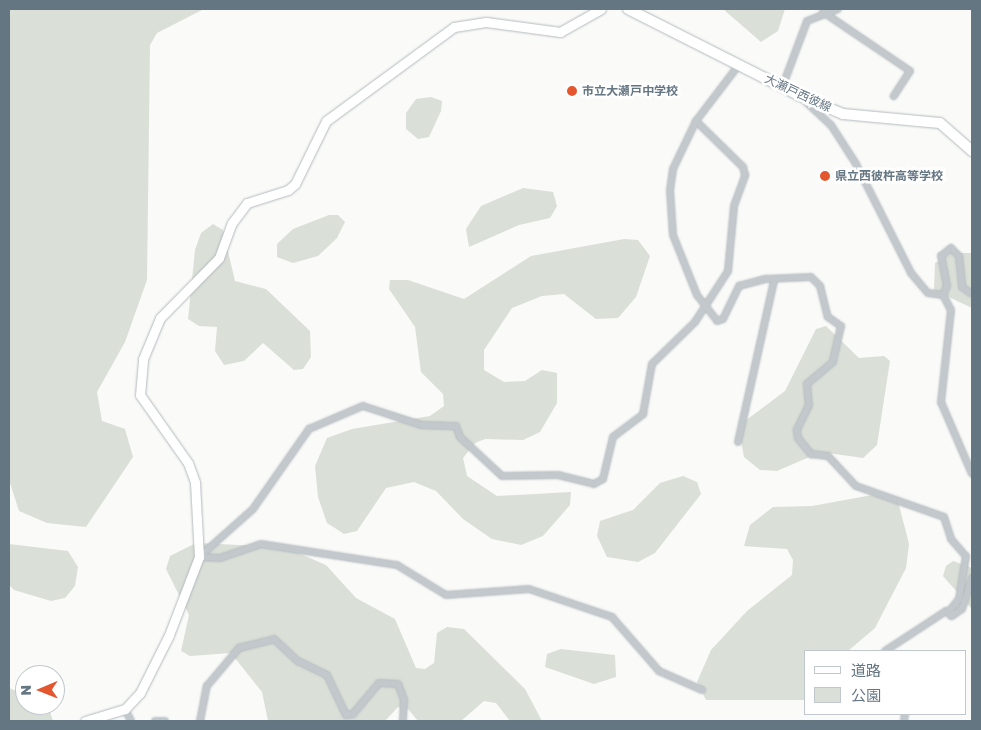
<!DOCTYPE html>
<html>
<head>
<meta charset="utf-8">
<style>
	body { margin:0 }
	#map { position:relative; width:981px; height:730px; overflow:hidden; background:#fafaf8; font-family:"Golos Text","Noto Sans JP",sans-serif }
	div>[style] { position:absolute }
	.green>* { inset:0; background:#dadfd7 }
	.roads { filter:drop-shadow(0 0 1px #b3babf) drop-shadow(0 0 1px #b3babf) }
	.street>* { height:6px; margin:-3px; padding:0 3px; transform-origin:3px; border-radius:3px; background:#c3c8cc }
	.secondary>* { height:9px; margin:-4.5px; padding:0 4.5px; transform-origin:4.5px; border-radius:4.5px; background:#fff }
	.primary>* { height:10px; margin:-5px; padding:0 5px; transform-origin:5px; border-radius:5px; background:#fff }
	.dots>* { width:14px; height:14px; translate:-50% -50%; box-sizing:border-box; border:2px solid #fff; border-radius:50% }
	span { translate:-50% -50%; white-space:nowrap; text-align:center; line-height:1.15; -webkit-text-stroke:5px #fff; paint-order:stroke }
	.poi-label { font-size:12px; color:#657683; font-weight:700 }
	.left { translate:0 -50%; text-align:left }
	.street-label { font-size:12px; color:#657683 }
	.frame { position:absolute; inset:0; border:10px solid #657683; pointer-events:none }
	.legend { position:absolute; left:804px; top:650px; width:162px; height:65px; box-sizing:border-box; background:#fff; border:1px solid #c1c8cd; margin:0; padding:6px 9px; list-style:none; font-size:15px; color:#657683 }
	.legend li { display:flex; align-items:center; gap:10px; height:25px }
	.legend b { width:25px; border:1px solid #c1c8cd }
	.north { position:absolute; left:15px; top:665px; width:50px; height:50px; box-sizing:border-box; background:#fff; border:1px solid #c1c8cd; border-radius:50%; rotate:269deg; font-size:14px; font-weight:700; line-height:20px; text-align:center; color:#657683 }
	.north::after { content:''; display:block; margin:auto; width:18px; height:22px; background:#e4572e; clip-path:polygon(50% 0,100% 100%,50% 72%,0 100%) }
</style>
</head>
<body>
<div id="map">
	<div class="green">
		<i style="clip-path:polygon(9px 9px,204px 9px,157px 33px,150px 45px,147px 280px,125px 342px,97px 392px,102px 421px,125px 429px,133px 457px,86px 527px,47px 523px,19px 511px,9px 480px)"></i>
		<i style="clip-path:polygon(723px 9px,785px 9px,778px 31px,761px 42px)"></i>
		<i style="clip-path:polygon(431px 97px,442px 101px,441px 111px,429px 137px,418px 139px,406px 129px,406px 113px,416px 99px)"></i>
		<i style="clip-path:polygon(523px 188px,553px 192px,557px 206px,550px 218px,519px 225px,469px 247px,466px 229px,481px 206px)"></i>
		<i style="clip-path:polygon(329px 215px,338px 215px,345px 222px,337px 238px,318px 256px,293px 263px,277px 257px,277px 244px,293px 229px)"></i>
		<i style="clip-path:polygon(213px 224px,223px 230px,235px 281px,266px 289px,310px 331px,311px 357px,303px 369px,294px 370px,263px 343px,244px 361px,224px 365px,215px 351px,217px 327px,199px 326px,188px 319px,195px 250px,201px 233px)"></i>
		<i style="clip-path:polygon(624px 239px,638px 240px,650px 256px,636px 297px,618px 318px,596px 319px,564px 294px,542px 296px,512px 308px,484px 350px,484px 370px,504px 382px,525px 381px,542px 370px,557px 373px,557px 403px,540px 432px,523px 440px,485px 439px,475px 443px,463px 458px,467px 476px,497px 496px,571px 492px,570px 505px,543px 536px,521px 545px,492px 539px,463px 519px,436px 491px,414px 482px,386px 488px,357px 531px,344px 534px,327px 523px,318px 497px,315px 466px,327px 438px,352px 429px,430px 416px,444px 406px,443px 394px,421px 372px,415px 327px,389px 289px,390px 280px,408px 280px,464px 299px,531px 256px)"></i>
		<i style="clip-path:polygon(951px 253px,972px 253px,972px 308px,934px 290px,935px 263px)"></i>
		<i style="clip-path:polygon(826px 326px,859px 358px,884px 356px,890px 361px,877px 445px,863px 458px,821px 452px,777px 471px,760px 470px,744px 457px,740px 435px,745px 421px,785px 391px,816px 329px)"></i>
		<i style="clip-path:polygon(683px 476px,697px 482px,701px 494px,655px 553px,638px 562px,607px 557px,597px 536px,600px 521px,633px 510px,660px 483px)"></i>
		<i style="clip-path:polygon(878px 494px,898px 501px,909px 544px,906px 568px,875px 628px,848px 651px,805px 651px,805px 700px,706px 700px,697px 682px,711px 650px,747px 611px,792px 575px,793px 560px,787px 549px,744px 546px,750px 525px,773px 507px,812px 506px)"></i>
		<i style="clip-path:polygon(196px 543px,260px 546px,296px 552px,326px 565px,356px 598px,395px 619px,416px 668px,425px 669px,434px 663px,437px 633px,447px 627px,464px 629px,525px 689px,542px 721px,510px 721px,496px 703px,484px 701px,461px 721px,418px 721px,408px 709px,398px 707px,385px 721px,268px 721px,262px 692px,231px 653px,190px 656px,181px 651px,189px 615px,166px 569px,170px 556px)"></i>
		<i style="clip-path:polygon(9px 544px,68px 551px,78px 567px,75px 586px,65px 598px,51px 601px,14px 590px,9px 585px)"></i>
		<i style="clip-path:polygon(953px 561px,972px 568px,972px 609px,943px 576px,946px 566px)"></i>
		<i style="clip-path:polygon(561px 649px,615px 655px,616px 677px,594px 684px,545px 667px,547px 654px)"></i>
		<i style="clip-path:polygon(9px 688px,25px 695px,25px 705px,48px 705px,53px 721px,9px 721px)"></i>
	</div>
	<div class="roads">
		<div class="street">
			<i style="left:823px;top:12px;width:105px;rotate:34.1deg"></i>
			<i style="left:910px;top:71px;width:30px;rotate:123deg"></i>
			<i style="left:783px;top:85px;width:68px;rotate:-69.4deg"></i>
			<i style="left:807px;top:21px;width:33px;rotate:-21deg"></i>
			<i style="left:804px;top:100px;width:37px;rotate:43deg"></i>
			<i style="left:831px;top:125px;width:46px;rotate:57.3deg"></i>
			<i style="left:856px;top:164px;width:122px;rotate:63.2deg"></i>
			<i style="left:911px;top:273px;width:26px;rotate:50deg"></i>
			<i style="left:928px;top:293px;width:15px;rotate:8deg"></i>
			<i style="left:696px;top:121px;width:53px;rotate:115.6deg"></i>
			<i style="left:673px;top:169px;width:21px;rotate:98deg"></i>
			<i style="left:670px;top:190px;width:45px;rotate:86.2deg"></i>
			<i style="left:673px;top:235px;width:65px;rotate:68.2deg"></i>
			<i style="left:697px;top:295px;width:33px;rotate:52deg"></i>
			<i style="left:717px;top:321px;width:6px;rotate:-18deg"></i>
			<i style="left:723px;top:319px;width:37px;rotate:-64deg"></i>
			<i style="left:739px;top:286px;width:28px;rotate:-15deg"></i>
			<i style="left:766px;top:279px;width:45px;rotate:-2.5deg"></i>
			<i style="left:811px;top:277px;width:13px;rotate:45deg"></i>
			<i style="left:820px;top:286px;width:32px;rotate:76deg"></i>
			<i style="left:828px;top:317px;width:16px;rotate:35deg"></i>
			<i style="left:841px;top:326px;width:37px;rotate:103deg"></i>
			<i style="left:833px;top:362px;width:34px;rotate:140deg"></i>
			<i style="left:807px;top:384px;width:21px;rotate:85deg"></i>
			<i style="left:809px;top:405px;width:28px;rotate:116deg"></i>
			<i style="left:797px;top:430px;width:8px;rotate:83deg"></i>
			<i style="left:798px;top:438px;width:21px;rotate:51deg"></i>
			<i style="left:811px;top:454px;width:17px;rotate:7deg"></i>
			<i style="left:828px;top:456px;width:41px;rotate:47deg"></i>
			<i style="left:856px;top:486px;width:93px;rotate:19.4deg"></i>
			<i style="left:944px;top:517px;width:23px;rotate:72deg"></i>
			<i style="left:951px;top:539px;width:23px;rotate:49deg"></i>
			<i style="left:966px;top:556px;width:44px;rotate:99.2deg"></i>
			<i style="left:959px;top:599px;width:14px;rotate:129deg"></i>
			<i style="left:950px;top:610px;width:6px;rotate:72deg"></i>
			<i style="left:943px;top:295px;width:17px;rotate:62deg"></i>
			<i style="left:951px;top:310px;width:93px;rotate:96.2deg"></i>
			<i style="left:941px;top:402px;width:78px;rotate:66.7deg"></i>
			<i style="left:943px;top:295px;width:10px;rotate:-66deg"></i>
			<i style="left:947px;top:286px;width:31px;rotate:-101deg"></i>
			<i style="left:941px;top:256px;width:13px;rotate:-39deg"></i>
			<i style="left:951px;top:248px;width:11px;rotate:45deg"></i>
			<i style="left:959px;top:256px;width:31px;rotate:84deg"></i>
			<i style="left:962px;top:287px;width:12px;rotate:35deg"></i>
			<i style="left:738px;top:442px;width:165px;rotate:-77.4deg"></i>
			<i style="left:199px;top:557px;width:72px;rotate:-41.6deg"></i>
			<i style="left:253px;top:509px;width:98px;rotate:-55deg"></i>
			<i style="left:309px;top:429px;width:59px;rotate:-23.1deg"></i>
			<i style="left:363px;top:406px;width:61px;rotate:18.1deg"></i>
			<i style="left:421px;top:425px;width:35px;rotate:2deg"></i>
			<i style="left:456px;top:426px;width:12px;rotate:70deg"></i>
			<i style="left:460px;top:437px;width:57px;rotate:42.9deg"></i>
			<i style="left:502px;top:476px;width:56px;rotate:-1deg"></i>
			<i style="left:558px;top:475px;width:37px;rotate:14deg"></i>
			<i style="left:594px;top:484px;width:10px;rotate:-29deg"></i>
			<i style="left:603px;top:479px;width:43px;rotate:-76.6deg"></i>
			<i style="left:613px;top:437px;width:38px;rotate:-37deg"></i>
			<i style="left:643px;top:414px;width:51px;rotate:-79.8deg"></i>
			<i style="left:652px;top:364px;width:60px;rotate:-44.3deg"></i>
			<i style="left:695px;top:322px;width:61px;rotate:-57.1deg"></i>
			<i style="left:728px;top:271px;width:65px;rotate:-84.7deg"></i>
			<i style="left:734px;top:206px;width:33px;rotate:-70deg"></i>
			<i style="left:745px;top:175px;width:8px;rotate:-104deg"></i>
			<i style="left:743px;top:167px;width:66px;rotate:-135.6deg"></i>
			<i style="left:696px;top:121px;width:69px;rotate:-52.6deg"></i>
			<i style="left:199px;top:557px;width:21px;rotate:3deg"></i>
			<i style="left:220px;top:558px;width:43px;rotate:-18.9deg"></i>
			<i style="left:261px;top:544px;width:138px;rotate:8.8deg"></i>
			<i style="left:397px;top:565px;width:57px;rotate:31.5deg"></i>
			<i style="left:446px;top:595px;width:83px;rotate:-4.1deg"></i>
			<i style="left:529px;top:589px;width:88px;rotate:18.6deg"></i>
			<i style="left:612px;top:617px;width:72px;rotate:49deg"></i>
			<i style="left:659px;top:671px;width:47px;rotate:23.8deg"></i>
			<i style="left:952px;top:616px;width:12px;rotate:-35deg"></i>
			<i style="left:962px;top:609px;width:33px;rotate:-72deg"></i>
			<i style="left:885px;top:651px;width:73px;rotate:-33.3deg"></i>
			<i style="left:946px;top:611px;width:7px;rotate:45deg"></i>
			<i style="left:125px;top:709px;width:13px;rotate:63deg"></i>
			<i style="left:155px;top:721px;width:10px"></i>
			<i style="left:200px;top:721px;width:36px;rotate:-79deg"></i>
			<i style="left:207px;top:686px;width:50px;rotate:-49.9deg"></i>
			<i style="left:239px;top:648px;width:36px;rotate:-14deg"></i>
			<i style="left:274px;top:639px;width:33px;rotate:43deg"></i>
			<i style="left:298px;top:661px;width:32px;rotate:26deg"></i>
			<i style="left:327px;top:675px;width:44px;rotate:64.6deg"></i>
			<i style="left:346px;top:715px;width:7px;rotate:-8deg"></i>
			<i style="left:353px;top:714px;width:40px;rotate:-50deg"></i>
			<i style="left:379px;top:683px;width:19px;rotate:3deg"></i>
			<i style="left:398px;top:684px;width:17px;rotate:69deg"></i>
			<i style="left:404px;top:700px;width:21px;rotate:93deg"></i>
			<i style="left:904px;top:721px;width:7px;rotate:-82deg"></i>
		</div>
		<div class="secondary">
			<i style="left:85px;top:721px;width:42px;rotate:-16.7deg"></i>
			<i style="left:125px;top:709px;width:22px;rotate:-47deg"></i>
			<i style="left:140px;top:693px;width:65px;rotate:-63.4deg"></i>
			<i style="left:169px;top:635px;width:84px;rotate:-69deg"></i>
			<i style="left:199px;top:557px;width:75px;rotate:-93.1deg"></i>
			<i style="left:195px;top:482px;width:20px;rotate:-110deg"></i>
			<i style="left:188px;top:463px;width:83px;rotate:-125.2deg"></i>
			<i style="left:140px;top:395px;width:36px;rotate:-85deg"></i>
			<i style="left:143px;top:359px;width:44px;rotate:-67.5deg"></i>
			<i style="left:160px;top:318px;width:84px;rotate:-45.5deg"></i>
			<i style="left:219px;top:258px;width:37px;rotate:-70deg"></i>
			<i style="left:232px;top:223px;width:25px;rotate:-53deg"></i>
			<i style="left:247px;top:203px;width:43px;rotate:-17.6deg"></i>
			<i style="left:288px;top:190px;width:9px;rotate:-41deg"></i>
			<i style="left:295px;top:184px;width:70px;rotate:-63.8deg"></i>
			<i style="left:326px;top:121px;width:159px;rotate:-36.3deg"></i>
			<i style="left:454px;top:27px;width:32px;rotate:-9deg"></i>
			<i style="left:486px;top:22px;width:75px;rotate:7.7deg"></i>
			<i style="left:560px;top:32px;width:47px;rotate:-29.3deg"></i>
		</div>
		<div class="primary">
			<i style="left:628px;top:9px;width:193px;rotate:26.8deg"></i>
			<i style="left:800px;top:96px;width:47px;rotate:22.7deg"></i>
			<i style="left:843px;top:114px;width:97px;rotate:5.3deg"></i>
			<i style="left:940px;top:123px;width:43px;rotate:41.2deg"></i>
		</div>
	</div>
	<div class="dots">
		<i style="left:572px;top:91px;background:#e4572e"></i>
		<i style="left:825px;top:176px;background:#e4572e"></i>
	</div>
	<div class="poi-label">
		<span class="left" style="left:582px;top:91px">市立大瀬戸中学校</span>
		<span class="left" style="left:835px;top:176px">県立西彼杵高等学校</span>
	</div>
	<div class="street-label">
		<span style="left:798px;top:93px;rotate:25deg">大瀬戸西彼線</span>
	</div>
	<div class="frame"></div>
	<ul class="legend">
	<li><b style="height:6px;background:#fff"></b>道路</li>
	<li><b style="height:14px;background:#dadfd7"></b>公園</li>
	</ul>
	<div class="north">N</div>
</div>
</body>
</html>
